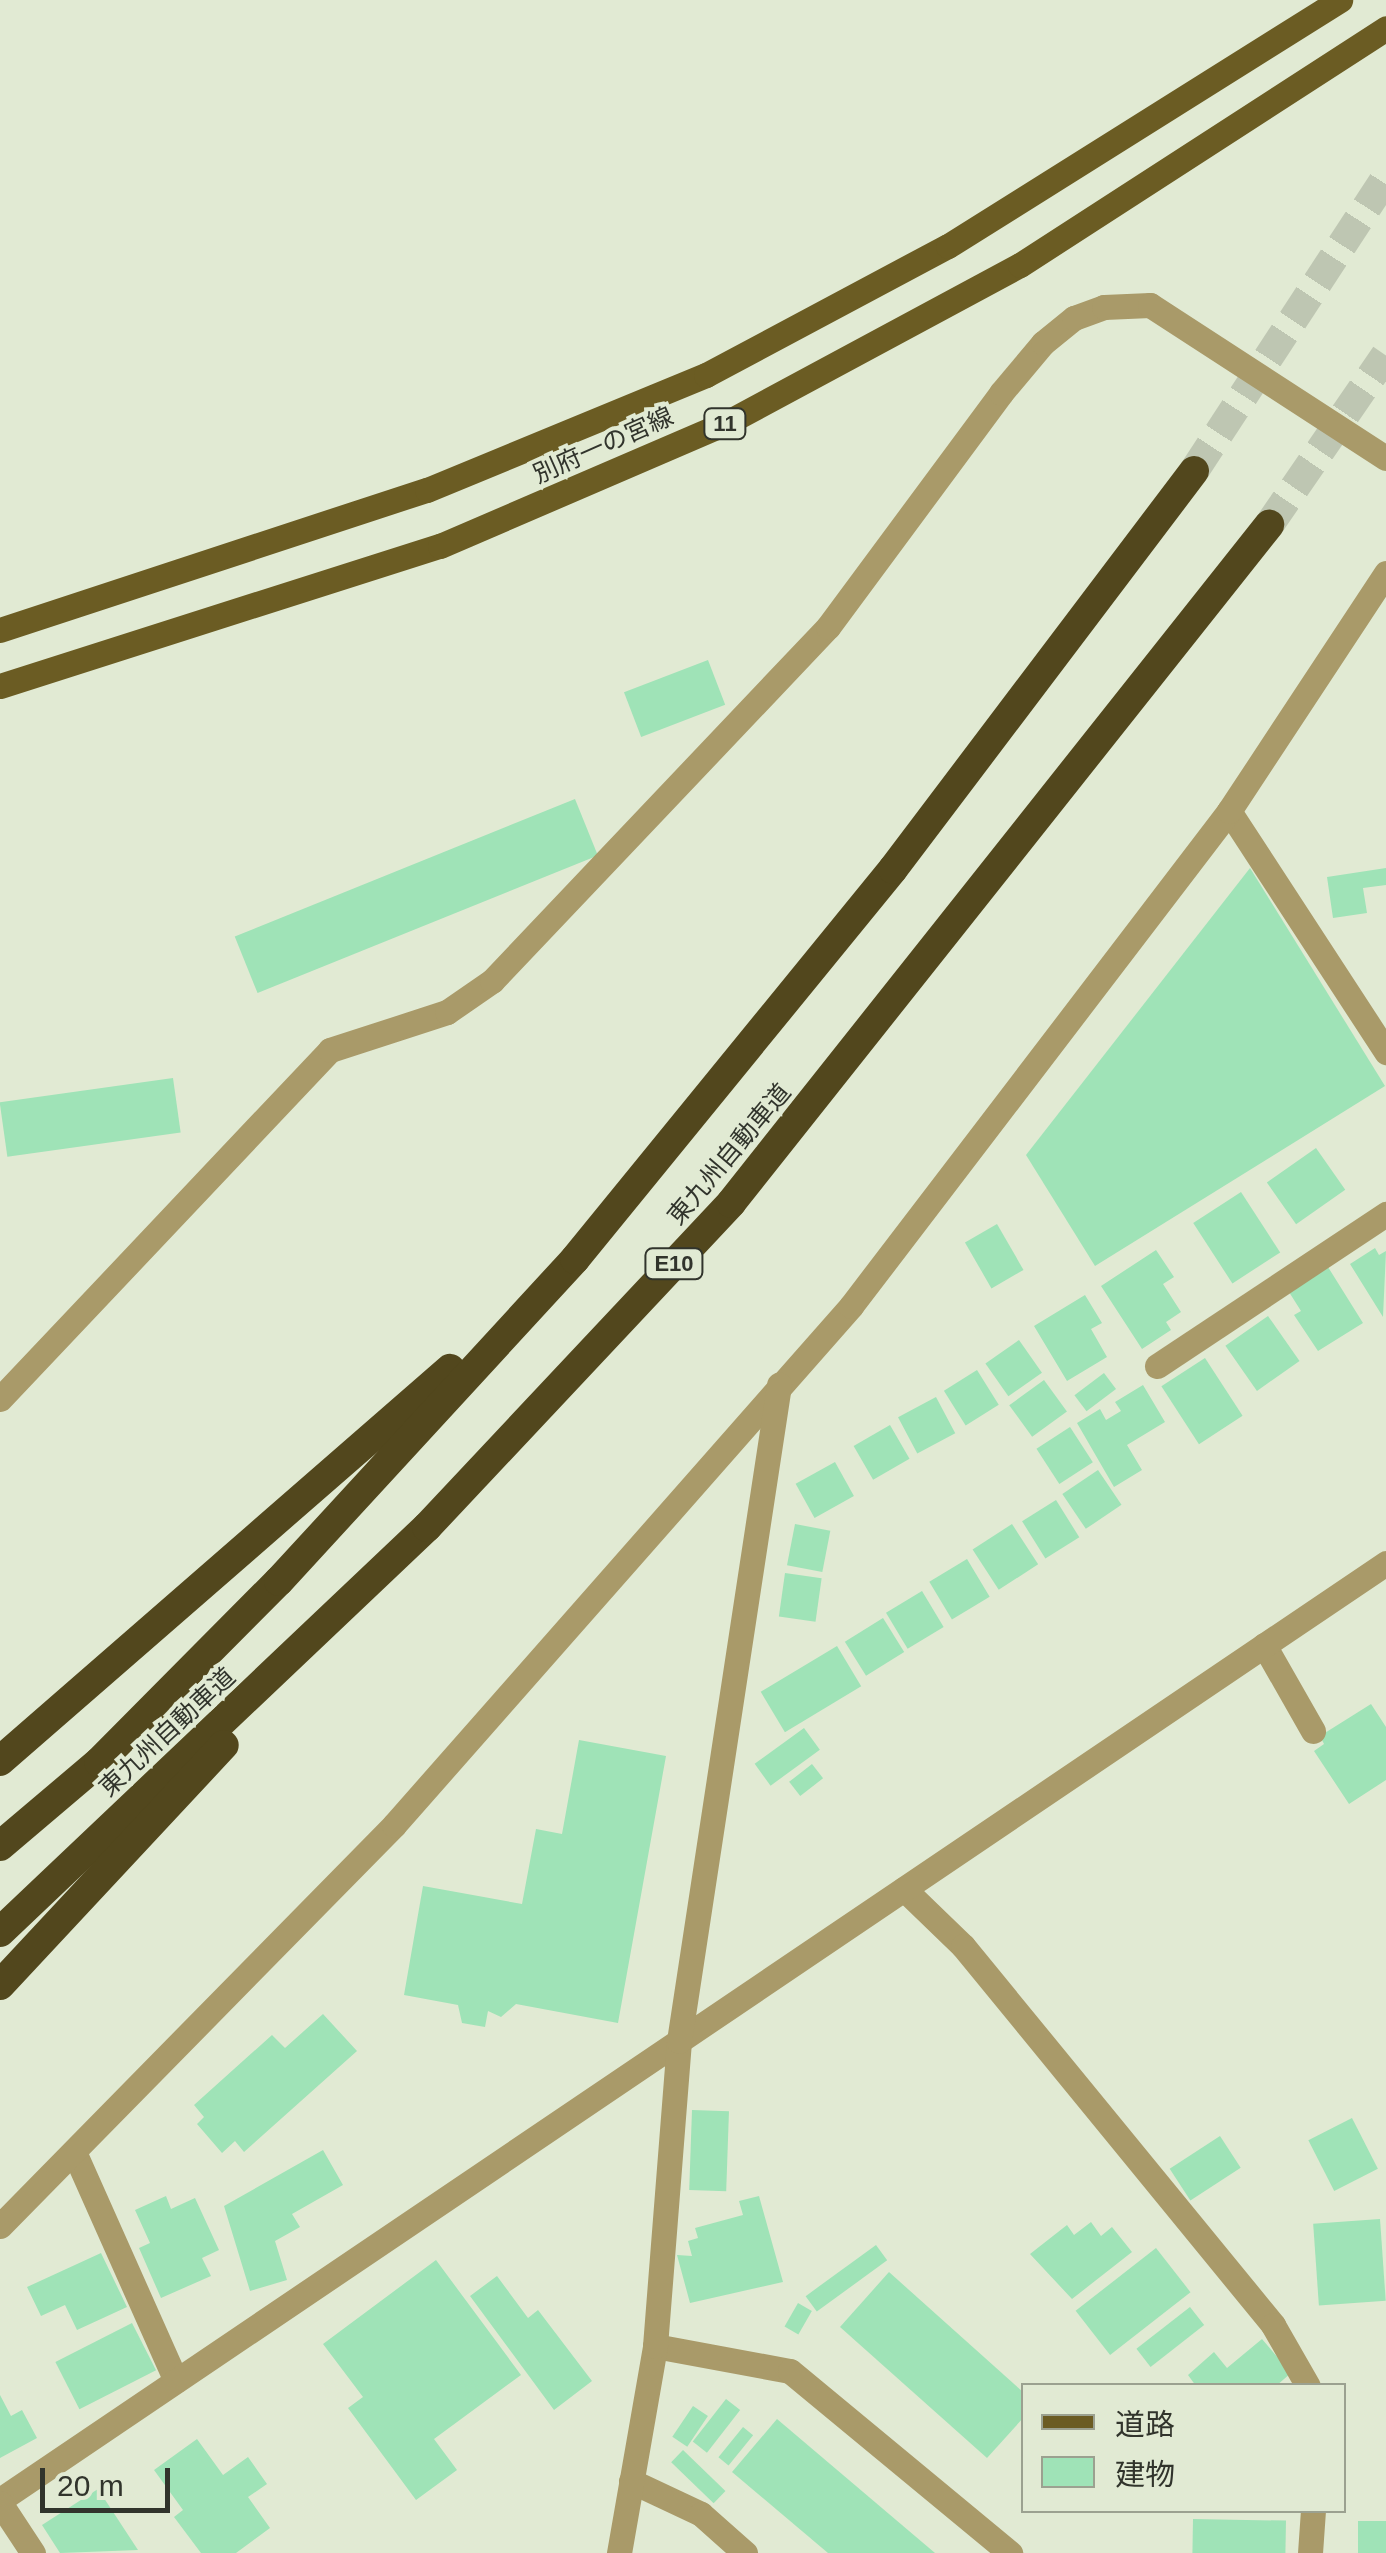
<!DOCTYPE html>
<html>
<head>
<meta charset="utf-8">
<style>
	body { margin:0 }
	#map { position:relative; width:1386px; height:2553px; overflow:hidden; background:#e1ead3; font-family:Arial,"Noto Sans JP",sans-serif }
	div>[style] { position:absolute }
	.building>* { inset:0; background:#9fe3b7; transform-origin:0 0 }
	.highway-tunnel>* { height:30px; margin-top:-15px; transform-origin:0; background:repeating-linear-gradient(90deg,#bec6b2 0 30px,transparent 0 45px) }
	.street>* { height:25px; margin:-12.5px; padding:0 12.5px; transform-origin:12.5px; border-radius:12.5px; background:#a99a69 }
	.primary>* { height:25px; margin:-12.5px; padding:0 12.5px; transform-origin:12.5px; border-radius:12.5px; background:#6b5c23 }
	.highway>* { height:30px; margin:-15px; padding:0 15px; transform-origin:15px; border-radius:15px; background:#52471d }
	span { translate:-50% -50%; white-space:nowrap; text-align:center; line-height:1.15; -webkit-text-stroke:8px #e1ead3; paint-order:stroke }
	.shield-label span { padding:2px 8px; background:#e1ead3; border:2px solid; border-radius:8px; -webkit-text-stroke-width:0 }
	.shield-label { font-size:22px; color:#31342c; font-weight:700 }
	.street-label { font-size:25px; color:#31342c }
	.legend { position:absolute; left:1021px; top:2383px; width:325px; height:130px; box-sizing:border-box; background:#e1ead3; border:2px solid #9ba190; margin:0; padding:12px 18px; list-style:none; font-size:30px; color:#31342c }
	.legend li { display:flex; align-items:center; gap:20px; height:50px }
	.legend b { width:50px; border:2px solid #9ba190 }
	.scale { position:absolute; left:40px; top:2468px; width:130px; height:45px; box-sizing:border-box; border:5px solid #31342c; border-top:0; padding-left:12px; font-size:30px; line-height:35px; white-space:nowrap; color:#31342c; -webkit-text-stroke:8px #e1ead3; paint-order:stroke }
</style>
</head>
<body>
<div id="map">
	<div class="building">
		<i style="left:708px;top:660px;width:48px;height:90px;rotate:69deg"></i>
		<i style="left:575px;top:799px;width:61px;height:367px;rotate:68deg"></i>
		<i style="clip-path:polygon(1250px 868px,1385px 1086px,1095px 1266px,1026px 1155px)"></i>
		<i style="clip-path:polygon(1386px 868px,1386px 885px,1363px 888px,1367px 913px,1333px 918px,1327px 877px)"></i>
		<i style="left:173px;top:1078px;width:55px;height:175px;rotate:82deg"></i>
		<i style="left:1316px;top:1148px;width:51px;height:60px;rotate:55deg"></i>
		<i style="left:1241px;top:1192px;width:72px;height:57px;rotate:57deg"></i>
		<i style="left:997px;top:1224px;width:53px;height:37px;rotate:60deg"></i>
		<i style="clip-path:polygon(1375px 1248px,1379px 1255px,1386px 1251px,1383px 1317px,1350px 1264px)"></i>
		<i style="clip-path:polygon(1156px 1250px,1174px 1277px,1163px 1284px,1181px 1312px,1166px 1322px,1171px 1330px,1142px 1349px,1101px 1286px)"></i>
		<i style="clip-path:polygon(1328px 1267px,1363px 1323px,1318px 1351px,1294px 1315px,1301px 1311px,1289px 1292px)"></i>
		<i style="clip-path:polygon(1085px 1295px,1102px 1323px,1091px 1329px,1107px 1357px,1067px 1381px,1034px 1326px)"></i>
		<i style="left:1268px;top:1316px;width:55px;height:52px;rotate:55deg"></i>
		<i style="left:1019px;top:1340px;width:40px;height:41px;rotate:55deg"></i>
		<i style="left:1205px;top:1358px;width:69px;height:52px;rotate:57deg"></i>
		<i style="left:977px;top:1370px;width:41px;height:39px;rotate:58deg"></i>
		<i style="left:1104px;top:1373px;width:20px;height:37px;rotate:53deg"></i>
		<i style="left:1044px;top:1380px;width:39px;height:43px;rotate:54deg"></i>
		<i style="clip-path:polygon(1143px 1385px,1165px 1422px,1127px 1445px,1142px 1470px,1114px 1487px,1077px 1423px,1100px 1409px,1106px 1420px,1121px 1411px,1115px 1402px)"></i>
		<i style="left:936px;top:1397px;width:41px;height:43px;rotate:62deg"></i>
		<i style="left:890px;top:1425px;width:39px;height:42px;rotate:60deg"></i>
		<i style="left:1070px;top:1427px;width:42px;height:40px;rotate:57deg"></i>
		<i style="left:835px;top:1462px;width:39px;height:45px;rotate:61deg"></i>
		<i style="left:1098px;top:1470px;width:42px;height:43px;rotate:56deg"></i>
		<i style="left:1056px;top:1500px;width:44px;height:40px;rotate:58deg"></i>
		<i style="left:795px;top:1524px;width:36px;height:42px;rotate:11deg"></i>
		<i style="left:1012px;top:1524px;width:48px;height:47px;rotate:57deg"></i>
		<i style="left:967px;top:1559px;width:44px;height:44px;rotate:59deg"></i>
		<i style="left:785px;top:1573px;width:37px;height:44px;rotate:8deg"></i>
		<i style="left:922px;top:1591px;width:42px;height:42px;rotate:59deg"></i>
		<i style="left:883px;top:1618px;width:40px;height:45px;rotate:58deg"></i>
		<i style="left:837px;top:1646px;width:47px;height:89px;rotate:59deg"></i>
		<i style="clip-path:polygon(1371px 1704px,1386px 1727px,1386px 1780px,1349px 1804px,1314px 1751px,1324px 1744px,1320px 1736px)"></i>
		<i style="left:804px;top:1728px;width:27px;height:61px;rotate:54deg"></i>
		<i style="clip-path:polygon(579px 1740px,666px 1756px,618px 2023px,516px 2004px,501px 2017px,488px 2011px,485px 2027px,462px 2023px,458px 2005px,404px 1995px,423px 1886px,522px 1904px,536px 1829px,562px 1834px)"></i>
		<i style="left:812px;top:1764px;width:18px;height:29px;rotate:52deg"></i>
		<i style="clip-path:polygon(323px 2014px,357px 2051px,244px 2152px,235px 2141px,222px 2153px,197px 2124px,204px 2117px,194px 2105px,272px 2035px,285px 2048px)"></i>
		<i style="left:692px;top:2110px;width:37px;height:80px;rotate:2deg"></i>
		<i style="left:1352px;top:2118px;width:57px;height:49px;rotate:63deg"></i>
		<i style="left:1220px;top:2136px;width:38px;height:60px;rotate:57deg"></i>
		<i style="clip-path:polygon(323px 2150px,343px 2185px,292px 2214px,300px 2227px,275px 2241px,287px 2280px,250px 2291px,224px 2206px)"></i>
		<i style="clip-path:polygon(166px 2196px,171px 2209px,195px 2198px,219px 2250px,202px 2258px,211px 2276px,161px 2298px,139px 2248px,150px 2243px,135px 2210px)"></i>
		<i style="clip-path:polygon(759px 2196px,783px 2282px,690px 2303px,677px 2255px,692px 2256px,688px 2241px,698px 2238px,695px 2228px,743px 2215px,739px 2201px)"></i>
		<i style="left:1380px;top:2219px;width:82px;height:67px;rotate:86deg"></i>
		<i style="clip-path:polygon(1091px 2222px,1101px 2236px,1112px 2227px,1132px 2252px,1072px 2299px,1030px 2254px,1067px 2225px,1074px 2235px)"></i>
		<i style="left:876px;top:2245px;width:19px;height:87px;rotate:54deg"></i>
		<i style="left:1156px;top:2248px;width:56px;height:102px;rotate:52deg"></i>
		<i style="clip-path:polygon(101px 2253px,127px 2307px,77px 2330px,65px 2305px,41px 2316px,27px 2287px)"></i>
		<i style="clip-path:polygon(436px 2260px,521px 2375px,434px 2439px,457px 2470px,416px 2500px,348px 2408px,363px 2397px,323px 2344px)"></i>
		<i style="clip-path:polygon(889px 2272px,1024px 2393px,1024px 2417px,987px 2458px,840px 2327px)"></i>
		<i style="clip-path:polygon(497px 2276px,528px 2318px,538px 2310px,592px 2381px,554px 2410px,470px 2296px)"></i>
		<i style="left:798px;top:2303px;width:16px;height:27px;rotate:30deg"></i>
		<i style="left:1190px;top:2307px;width:23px;height:68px;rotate:52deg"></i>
		<i style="left:132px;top:2323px;width:53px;height:86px;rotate:63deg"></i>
		<i style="clip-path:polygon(1262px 2339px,1291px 2373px,1276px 2386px,1196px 2386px,1188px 2375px,1214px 2352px,1227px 2368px)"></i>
		<i style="clip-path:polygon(0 2395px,11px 2416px,22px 2410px,37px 2438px,0 2458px)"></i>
		<i style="left:726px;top:2399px;width:18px;height:54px;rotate:38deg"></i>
		<i style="left:693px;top:2406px;width:18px;height:37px;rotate:34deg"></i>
		<i style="clip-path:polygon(777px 2419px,935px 2553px,828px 2553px,732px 2472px)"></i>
		<i style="left:743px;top:2427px;width:13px;height:39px;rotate:39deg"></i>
		<i style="clip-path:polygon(197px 2439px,223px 2475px,248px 2457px,267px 2484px,248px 2497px,270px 2528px,236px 2553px,201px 2553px,174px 2517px,183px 2510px,154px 2470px)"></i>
		<i style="left:683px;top:2450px;width:59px;height:17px;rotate:44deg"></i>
		<i style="clip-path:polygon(98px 2489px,138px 2550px,60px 2553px,42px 2525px)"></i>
		<i style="left:1193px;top:2519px;width:93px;height:34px;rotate:1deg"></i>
		<i style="left:1358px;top:2521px;width:28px;height:32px"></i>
	</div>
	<div class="highway-tunnel">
		<i style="left:1194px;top:471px;width:350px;rotate:-56.8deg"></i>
		<i style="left:1269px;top:525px;width:206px;rotate:-55.5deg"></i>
	</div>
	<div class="street">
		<i style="left:1229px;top:811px;width:288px;rotate:56.9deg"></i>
		<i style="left:1157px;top:1366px;width:275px;rotate:-33.6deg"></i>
		<i style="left:0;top:1399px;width:480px;rotate:-46.6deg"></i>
		<i style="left:330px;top:1050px;width:123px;rotate:-18deg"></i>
		<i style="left:447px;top:1012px;width:55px;rotate:-34.6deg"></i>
		<i style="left:492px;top:981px;width:488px;rotate:-46.5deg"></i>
		<i style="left:828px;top:627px;width:291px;rotate:-53.5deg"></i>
		<i style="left:1001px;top:393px;width:65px;rotate:-50deg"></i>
		<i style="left:1043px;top:343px;width:40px;rotate:-39deg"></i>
		<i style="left:1074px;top:318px;width:32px;rotate:-20deg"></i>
		<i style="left:1104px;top:307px;width:46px;rotate:-2.5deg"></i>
		<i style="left:1150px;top:305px;width:281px;rotate:33deg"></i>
		<i style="left:1264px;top:1645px;width:99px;rotate:60.3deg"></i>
		<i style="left:904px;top:1889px;width:82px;rotate:44deg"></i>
		<i style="left:963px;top:1946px;width:490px;rotate:50.7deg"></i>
		<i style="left:1273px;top:2325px;width:70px;rotate:60.2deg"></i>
		<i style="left:75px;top:2154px;width:248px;rotate:66deg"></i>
		<i style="left:0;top:2226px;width:562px;rotate:-45.5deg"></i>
		<i style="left:394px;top:1825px;width:692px;rotate:-48.63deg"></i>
		<i style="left:851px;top:1306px;width:623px;rotate:-52.63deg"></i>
		<i style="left:1229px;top:811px;width:285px;rotate:-56.6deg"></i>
		<i style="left:655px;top:2346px;width:137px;rotate:10.5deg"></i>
		<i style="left:790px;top:2371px;width:286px;rotate:39.6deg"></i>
		<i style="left:631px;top:2481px;width:77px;rotate:25.2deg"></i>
		<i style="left:701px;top:2514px;width:59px;rotate:41.6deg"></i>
		<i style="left:0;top:2500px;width:1673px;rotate:-34.06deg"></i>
		<i style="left:0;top:2503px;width:60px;rotate:56.6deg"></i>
		<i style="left:619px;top:2553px;width:210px;rotate:-80.1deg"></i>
		<i style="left:655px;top:2346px;width:306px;rotate:-85.5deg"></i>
		<i style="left:679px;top:2041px;width:664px;rotate:-81.33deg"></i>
		<i style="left:1310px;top:2553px;width:43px;rotate:-86deg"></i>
	</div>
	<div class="primary">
		<i style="left:0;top:630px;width:449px;rotate:-18.2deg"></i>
		<i style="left:427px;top:490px;width:302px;rotate:-22.4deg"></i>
		<i style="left:706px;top:375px;width:274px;rotate:-28.1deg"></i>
		<i style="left:948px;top:246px;width:463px;rotate:-32.1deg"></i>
		<i style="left:0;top:686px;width:462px;rotate:-17.7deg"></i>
		<i style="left:440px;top:546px;width:316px;rotate:-23.3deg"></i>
		<i style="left:730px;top:421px;width:329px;rotate:-28.3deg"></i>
		<i style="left:1020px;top:265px;width:436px;rotate:-32.9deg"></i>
	</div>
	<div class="highway">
		<i style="left:0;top:1761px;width:597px;rotate:-41.06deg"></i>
		<i style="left:0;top:1846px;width:130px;rotate:-40.3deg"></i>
		<i style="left:99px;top:1762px;width:255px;rotate:-45.2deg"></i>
		<i style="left:279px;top:1581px;width:437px;rotate:-47.4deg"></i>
		<i style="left:575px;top:1259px;width:503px;rotate:-50.81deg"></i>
		<i style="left:893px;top:869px;width:499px;rotate:-52.9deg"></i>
		<i style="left:0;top:1932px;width:589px;rotate:-43.49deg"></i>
		<i style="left:427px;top:1527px;width:444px;rotate:-46.8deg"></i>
		<i style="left:731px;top:1203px;width:866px;rotate:-51.57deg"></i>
		<i style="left:0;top:1985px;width:328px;rotate:-47deg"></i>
	</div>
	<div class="shield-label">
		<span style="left:725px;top:424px">11</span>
		<span style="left:674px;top:1264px">E10</span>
	</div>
	<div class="street-label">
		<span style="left:603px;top:445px;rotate:-24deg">別府一の宮線</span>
		<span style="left:729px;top:1154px;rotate:-50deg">東九州自動車道</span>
		<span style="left:167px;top:1732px;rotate:-43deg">東九州自動車道</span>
	</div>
	<ul class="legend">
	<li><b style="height:12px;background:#6b5c23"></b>道路</li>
	<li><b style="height:28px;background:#9fe3b7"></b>建物</li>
	</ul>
	<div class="scale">20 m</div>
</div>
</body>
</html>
